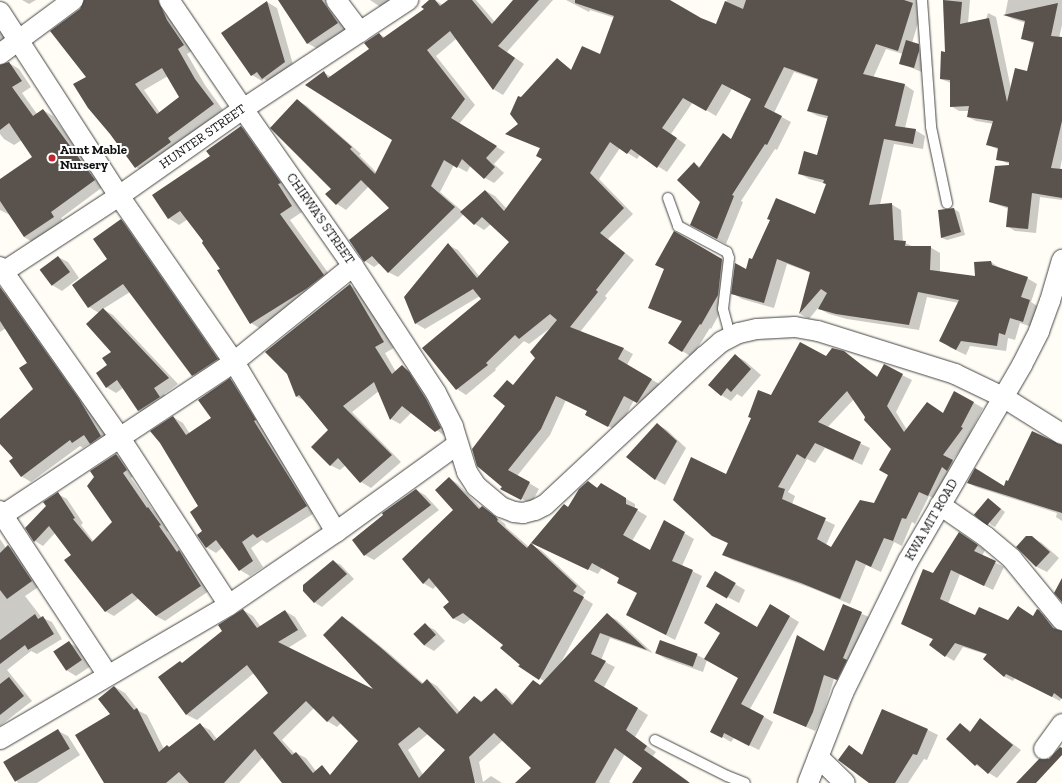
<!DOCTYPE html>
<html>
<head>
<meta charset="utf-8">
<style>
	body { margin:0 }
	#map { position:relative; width:1062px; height:783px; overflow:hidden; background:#fffdf5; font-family:"Zilla Slab",serif }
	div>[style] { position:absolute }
	.shadow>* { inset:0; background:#0003 }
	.building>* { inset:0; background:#5a524d; transform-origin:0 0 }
	.roads { filter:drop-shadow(0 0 1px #444) drop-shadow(0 0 1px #444) }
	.lane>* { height:10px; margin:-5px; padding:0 5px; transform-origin:5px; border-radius:5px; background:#fff }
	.street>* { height:20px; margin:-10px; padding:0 10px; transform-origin:10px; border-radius:10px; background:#fff }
	.dots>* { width:11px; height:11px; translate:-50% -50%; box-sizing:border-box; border:2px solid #fff; border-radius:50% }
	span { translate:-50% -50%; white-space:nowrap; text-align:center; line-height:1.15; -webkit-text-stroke:4px #fff; paint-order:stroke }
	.street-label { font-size:13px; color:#111 }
	.poi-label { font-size:13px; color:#111; font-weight:700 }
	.left { translate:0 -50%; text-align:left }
</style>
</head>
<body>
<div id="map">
	<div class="shadow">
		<i style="clip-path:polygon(22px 0,36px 0,29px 4px)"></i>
		<i style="clip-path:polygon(evenodd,85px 0,163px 0,193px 50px,187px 54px,205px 85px,223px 110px,177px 144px,145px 173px,136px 167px,87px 77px,81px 10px,85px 0,168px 76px,181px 97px,160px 113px,144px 90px,168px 76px)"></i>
		<i style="clip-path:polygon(279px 0,335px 0,347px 29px,318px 49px,307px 43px)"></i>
		<i style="clip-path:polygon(370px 0,393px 0,382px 8px)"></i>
		<i style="clip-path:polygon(431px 0,435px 0,443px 5px,449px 0,476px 0,495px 22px,514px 0,553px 0,507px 52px,524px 64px,503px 95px,493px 89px,456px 39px,436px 56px,475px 105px,459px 124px,505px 152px,494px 164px,504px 173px,494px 183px,485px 178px,471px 165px,467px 172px,454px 165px,440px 192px,462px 211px,486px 191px,495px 196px,507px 209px,543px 159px,541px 149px,507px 134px,519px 125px,521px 99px,557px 59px,572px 70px,600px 55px,615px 18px,590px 10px,589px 12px,566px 0,668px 0,700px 19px,716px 25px,727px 0,925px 0,912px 43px,928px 51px,924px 73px,900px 63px,903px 54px,886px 49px,873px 78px,905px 85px,914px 91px,905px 128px,915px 130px,925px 136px,923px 149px,894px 144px,880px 205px,891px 204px,901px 210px,903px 242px,914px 247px,930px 247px,940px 253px,940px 272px,976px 278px,991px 262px,1001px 269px,1027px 278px,1037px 284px,1031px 302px,1039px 307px,1032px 327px,1020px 323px,1015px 340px,1008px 338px,1006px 351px,970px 346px,966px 355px,949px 347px,959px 303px,927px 297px,919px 330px,847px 319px,829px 314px,818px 308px,809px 319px,800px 314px,811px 273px,787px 264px,774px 308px,742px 299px,732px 293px,753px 260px,815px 215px,827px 184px,809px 179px,799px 173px,818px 156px,829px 119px,818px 116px,808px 111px,818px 80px,794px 72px,774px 113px,791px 122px,777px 150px,775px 149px,741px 201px,743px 202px,726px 244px,701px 230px,701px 201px,694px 164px,701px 167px,731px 140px,752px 99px,732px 89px,716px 116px,693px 102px,671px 134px,686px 145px,667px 172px,640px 155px,637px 159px,620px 148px,599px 179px,633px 214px,608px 239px,634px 260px,605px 296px,607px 298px,580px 332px,624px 349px,633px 354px,627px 365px,661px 385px,647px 408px,634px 400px,618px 431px,596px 420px,588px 411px,566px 400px,550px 435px,517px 476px,539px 489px,531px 504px,502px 488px,504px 486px,507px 406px,514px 385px,536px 358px,553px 326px,529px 344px,524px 341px,495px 369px,496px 370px,466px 395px,457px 389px,424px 348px,482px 299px,480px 296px,425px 329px,415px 323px,448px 245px,458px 250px,480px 277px,510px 242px,491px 224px,484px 230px,475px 224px,464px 214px,398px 277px,388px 272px,380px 263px,374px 267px,365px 261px,391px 208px,369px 186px,346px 210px,337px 204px,297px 100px,307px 106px,361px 154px,359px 155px,377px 173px,393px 140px,306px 85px,324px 73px,332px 77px,370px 49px,379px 34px,386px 38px,425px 10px)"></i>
		<i style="clip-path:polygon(943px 0,970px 0,968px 23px,981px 35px,988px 13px,996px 17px,1011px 89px,1028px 72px,1034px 44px,1022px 38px,1026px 23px,1013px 19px,1005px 15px,1008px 0,1062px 0,1062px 25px,1055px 56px,1062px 60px,1062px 159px,1060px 170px,1062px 170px,1062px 200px,1040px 197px,1036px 233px,1015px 231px,1007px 226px,1009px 209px,990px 202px,1012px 165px,997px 159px,999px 150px,987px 144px,994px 124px,976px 121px,968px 117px,969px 111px,959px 111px,951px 106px,951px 83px,941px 79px,946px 54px)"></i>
		<i style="clip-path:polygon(267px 2px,277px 8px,294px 68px,273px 84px,264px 79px,262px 81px,252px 75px)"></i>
		<i style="clip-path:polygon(0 26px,8px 39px,0 43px)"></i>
		<i style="clip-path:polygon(9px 63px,19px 69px,31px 87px,22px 93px,37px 114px,43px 110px,53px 116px,104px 186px,61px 218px,64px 223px,34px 243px,24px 237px,10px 215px,0 210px,0 180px,34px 157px,22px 140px,14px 145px,4px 139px,0 134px,0 66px)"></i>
		<i style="clip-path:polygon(241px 127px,252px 133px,302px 212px,290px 220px,334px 281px,261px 329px,251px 323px,205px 242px,188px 219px,179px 225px,168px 218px,211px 156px)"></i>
		<i style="clip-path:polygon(954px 209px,959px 212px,965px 235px,947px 240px,942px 238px)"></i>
		<i style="clip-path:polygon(121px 220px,131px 226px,227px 365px,203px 381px,193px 375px,130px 292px,103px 309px,113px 315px,178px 384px,164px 394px,170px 403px,149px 416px,139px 411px,123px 388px,116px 393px,106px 387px,108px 366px,113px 352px,99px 313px,89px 307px,109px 259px)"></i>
		<i style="clip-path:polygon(674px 232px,731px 265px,727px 300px,711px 329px,710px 328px,692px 357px,669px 343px,683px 322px,650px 308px,665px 269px)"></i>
		<i style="clip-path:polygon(58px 257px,68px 262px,79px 278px,62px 291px,52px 285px,40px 269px)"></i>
		<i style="clip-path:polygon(351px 286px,360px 291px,394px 348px,385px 353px,396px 372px,402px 367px,412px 372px,450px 434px,446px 437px,412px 412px,400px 424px,391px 419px,379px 391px,352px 412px,401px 462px,371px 488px,361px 482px,346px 465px,340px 470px,330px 465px,329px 431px,305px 401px,297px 397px,288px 374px)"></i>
		<i style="clip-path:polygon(2px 291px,12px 297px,111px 442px,100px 449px,90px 443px,83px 448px,80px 446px,31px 482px,21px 476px,14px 459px,0 443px,0 420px,34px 389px,28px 363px,6px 328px,0 332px,0 293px)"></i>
		<i style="clip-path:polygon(evenodd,844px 352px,878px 377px,902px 375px,912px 380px,896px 412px,907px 430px,927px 403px,944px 414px,955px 392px,983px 408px,970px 433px,972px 434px,952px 461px,962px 467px,938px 500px,929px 496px,915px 524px,912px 522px,902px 546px,894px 542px,881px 572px,866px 565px,850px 604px,811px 588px,733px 560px,723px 555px,729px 544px,713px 535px,727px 475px,771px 396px,826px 358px,844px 352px,854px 399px,892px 449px,889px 475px,874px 504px,831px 548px,826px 545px,835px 525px,792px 504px,795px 496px,788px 492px,807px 459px,815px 463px,825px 448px,862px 465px,870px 448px,827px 428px,854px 399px)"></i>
		<i style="clip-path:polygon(735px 355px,745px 361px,761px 375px,742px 397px,737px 394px,731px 401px,721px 395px)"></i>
		<i style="clip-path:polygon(230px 379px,240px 385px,316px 512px,267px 543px,262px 540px,251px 548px,263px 567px,250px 576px,240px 570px,223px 547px,216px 553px,206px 547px,200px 506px,173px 417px,183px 423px,190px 434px,213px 418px)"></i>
		<i style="clip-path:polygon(657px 424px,667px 430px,686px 448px,665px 485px,655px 479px)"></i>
		<i style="clip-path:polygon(1062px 446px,1062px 521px,1056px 517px,1057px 513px,976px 487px,968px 483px,1005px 487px)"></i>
		<i style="clip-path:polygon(117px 455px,125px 460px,135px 475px,131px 478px,153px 510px,157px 513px,169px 530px,167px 532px,181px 552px,188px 556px,209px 591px,165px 621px,156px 616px,139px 598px,114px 616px,105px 611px,73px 555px,55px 533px,43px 546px,35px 541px,58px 494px,67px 499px,83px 523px,81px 525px,94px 542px,113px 523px)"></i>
		<i style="clip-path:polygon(449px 478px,458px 484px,481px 508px,491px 513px,505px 524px,506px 527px,529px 547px,531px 545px,541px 550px,586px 592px,582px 597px,593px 604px,559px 666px,607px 615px,617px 620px,653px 653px,610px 638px,601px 660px,615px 667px,604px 687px,648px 715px,635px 737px,656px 752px,653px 756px,688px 781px,687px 783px,633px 783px,643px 768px,625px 754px,609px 782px,611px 783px,516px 783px,532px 768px,503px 740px,479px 762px,483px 782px,491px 776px,502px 783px,476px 783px,447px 750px,428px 734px,408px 750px,428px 783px,343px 783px,360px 741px,341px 723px,337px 727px,327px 721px,314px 708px,282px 740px,295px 754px,296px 753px,306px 758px,316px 771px,330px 783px,283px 783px,263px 757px,239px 783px,106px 783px,115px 687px,125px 693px,139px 711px,147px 715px,164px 749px,168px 746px,171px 748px,200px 725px,210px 730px,217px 739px,270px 693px,254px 673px,197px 720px,187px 715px,160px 677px,183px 664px,224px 631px,243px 610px,253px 616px,261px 627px,285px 611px,295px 617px,307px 636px,288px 648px,377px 692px,342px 618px,352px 623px,390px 654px,424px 684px,427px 680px,437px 686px,460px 712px,475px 697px,483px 702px,496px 689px,506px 695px,514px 704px,541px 686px,545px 682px,521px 664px,504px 645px,471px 619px,464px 624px,454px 619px,444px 607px,451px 602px,436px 586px,433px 589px,423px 583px,454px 510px)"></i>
		<i style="clip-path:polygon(588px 482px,598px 488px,602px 485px,635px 504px,635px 509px,647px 516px,632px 541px,651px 552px,664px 521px,694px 539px,682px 566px,702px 576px,675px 640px,627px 615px,638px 593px,621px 578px,602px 568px,598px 574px,542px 548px)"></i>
		<i style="clip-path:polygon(416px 490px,425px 495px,439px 510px,374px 560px,365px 555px)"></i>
		<i style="clip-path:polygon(989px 499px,1005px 512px,995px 527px,990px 524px)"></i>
		<i style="clip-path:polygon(1031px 537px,1042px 543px,1059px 558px,1047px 572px,1037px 567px,1017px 547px)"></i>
		<i style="clip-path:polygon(968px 538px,985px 550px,982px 556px,1004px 567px,993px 590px,960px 574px,948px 604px,976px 616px,1008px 622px,1034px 617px,1037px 611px,1045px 615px,1062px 632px,1062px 697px,1060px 701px,1015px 678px,1013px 681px,1005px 677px,984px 659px,988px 655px,963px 647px,954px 661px,946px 656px,934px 640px,902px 624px,933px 574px)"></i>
		<i style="clip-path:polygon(0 539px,6px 548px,8px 546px,17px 551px,40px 586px,25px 596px,42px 618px,43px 618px,52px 622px,62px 639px,37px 654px,31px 651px,7px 670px,32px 701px,0 726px)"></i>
		<i style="clip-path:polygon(333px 561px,341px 565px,354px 579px,322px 607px,314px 602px)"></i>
		<i style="clip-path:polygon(715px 572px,745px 590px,739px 603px,708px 587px)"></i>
		<i style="clip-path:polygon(771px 605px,799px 622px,750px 709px,773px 722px,759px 750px,734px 738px,731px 742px,712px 731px,739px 678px,707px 660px,703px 672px,666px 659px,656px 653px,697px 655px,705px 659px,757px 628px)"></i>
		<i style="clip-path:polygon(843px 605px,871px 618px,846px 684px,834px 679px,822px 717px,815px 731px,774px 713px,824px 652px)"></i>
		<i style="clip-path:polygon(425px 625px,435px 630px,445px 641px,434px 651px,424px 645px)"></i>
		<i style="clip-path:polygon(69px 643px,79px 648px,91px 666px,76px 676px,66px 670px)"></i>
		<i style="clip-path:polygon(981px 720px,1021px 750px,997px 778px,976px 765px,961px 725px,972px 732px)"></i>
		<i style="clip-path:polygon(928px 730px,938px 735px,927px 760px,924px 759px,908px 783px,871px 783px,849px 746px,863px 755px)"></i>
		<i style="clip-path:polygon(58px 731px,68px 736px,80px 755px,37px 783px,18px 783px,6px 764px)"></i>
	</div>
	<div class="building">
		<i style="clip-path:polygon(evenodd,84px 0,158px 0,167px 20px,184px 45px,178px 49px,195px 79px,214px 104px,168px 138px,171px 142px,135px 168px,110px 134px,88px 108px,73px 84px,86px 77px,50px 31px,80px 9px,84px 0,162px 68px,179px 97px,157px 114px,135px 84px,162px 68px)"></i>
		<i style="clip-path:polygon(278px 0,322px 0,338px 23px,307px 44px)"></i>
		<i style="clip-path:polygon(429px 0,435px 0,440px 6px,448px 0,472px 0,492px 24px,513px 0,539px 0,498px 46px,515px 58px,493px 90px,450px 31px,427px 50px,465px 99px,451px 118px,497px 146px,486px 158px,495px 167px,484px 179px,462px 159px,457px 168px,444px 160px,431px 186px,455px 207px,388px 273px,372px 256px,364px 262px,349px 240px,389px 208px,361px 180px,336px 205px,325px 194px,331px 189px,270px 128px,297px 99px,352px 147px,350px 149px,375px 174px,392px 140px,305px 85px,324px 71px,328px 78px,369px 49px,364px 43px,379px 33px,383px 38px,424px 9px,421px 7px)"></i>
		<i style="clip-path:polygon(575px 0,670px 0,701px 18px,716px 24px,725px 1px,743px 9px,746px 0,904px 0,913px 3px,898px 51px,876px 44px,863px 74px,905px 84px,895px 126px,916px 129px,913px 144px,884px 139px,869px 205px,892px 203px,894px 240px,906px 241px,905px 246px,931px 246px,930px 270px,975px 276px,974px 262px,991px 261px,992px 265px,1028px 277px,1021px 297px,1030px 300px,1023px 322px,1010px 318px,1005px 335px,999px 333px,997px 346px,961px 341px,956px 350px,939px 341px,959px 300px,918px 292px,909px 325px,836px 314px,818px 309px,827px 293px,821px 289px,799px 314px,810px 272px,777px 259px,764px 303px,731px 294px,735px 263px,746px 269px,749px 258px,752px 259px,770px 220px,767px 219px,776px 198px,815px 214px,826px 184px,823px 183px,824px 180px,798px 174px,804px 151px,817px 155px,828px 116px,807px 111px,818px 79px,784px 67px,764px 107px,782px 116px,767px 145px,765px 144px,732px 195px,734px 196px,717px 239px,690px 225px,700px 202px,677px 180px,694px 162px,699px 168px,723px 133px,731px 139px,751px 99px,722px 84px,706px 111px,683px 98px,662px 128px,677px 138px,657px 168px,631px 149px,627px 154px,610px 142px,590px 173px,624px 208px,600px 233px,625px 253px,596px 290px,598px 292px,570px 327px,624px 348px,618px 359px,652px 379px,637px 403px,624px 396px,608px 427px,585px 415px,587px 411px,556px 396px,541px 429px,508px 470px,530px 482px,521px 500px,500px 489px,502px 487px,477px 466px,472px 449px,505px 406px,493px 396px,507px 380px,513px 385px,535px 358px,530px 352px,557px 320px,550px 314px,519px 339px,515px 335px,486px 363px,488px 365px,456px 390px,422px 348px,481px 299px,473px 289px,415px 324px,404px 297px,448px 243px,477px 278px,509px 242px,482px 217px,474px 225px,460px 212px,485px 190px,504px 211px,542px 159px,536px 156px,540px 148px,505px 134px,518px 124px,510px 114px,518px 96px,521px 97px,557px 58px,571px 70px,582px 46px,600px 54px,614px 16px,575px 3px)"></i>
		<i style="clip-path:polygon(943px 0,962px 2px,960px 24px,989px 18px,1007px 102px,1015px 68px,1027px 71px,1034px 42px,1021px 39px,1025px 21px,1003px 15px,1058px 3px,1051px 36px,1062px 37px,1062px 121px,1051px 168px,1062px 169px,1062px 198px,1032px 193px,1028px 229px,1006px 227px,1008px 207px,989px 202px,995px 166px,1009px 165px,1009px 162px,996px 160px,998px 148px,986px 145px,993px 121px,967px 117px,969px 106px,950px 107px,950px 80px,940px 79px,941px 51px,945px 52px)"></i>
		<i style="clip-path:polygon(267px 1px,285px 62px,262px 79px,257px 72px,251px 76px,221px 33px)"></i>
		<i style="clip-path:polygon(906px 40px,919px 44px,919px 51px,914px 68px,899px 64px)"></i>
		<i style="clip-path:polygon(9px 62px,22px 81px,12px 87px,33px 116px,43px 109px,95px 180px,51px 212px,54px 217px,24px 237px,0 201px,0 179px,32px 157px,9px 123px,0 130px,0 65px)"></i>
		<i style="clip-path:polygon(241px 126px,281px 183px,278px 184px,292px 206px,280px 214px,324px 275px,306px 289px,250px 324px,217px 270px,220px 269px,202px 243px,203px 241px,180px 211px,168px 219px,152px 195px,210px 156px,206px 151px)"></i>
		<i style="clip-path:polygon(954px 208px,961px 232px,941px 238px,938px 210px)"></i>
		<i style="clip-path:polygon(121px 219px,218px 359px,192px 376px,123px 284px,88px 308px,72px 285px,107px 259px,93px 239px)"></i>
		<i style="clip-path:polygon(674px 231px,722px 259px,718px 295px,701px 325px,700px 324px,682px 352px,668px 343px,682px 321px,648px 308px,664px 269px,655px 265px)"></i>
		<i style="left:58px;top:256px;width:20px;height:23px;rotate:53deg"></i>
		<i style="clip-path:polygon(350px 284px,384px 342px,375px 347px,392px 374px,402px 365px,409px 372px,426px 399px,441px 428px,435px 432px,402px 406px,390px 420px,374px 382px,343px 406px,392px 455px,360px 483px,338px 458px,330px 466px,311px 447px,328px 430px,299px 395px,296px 397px,287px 374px,265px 352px)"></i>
		<i style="clip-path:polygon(0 287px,79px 399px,101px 436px,90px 444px,84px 435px,72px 443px,70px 440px,21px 477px,9px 461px,13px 458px,0 444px,0 419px,33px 389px,19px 368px,27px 363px,0 321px)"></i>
		<i style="clip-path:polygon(103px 308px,169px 378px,154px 388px,160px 397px,138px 411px,117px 380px,106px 388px,96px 373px,107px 365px,102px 358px,111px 352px,86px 324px)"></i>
		<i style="clip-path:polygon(evenodd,800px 342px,826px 356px,832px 348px,844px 351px,877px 377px,884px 364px,903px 374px,887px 406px,904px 432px,927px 402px,943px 413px,954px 391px,974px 402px,961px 427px,963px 428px,943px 455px,953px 460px,947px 471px,942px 467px,928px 496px,919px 492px,906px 519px,902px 518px,893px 541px,884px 538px,871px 567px,856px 560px,840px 599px,801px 583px,722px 555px,728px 543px,712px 536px,673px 500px,691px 457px,726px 474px,751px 418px,748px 417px,758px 390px,771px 395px,800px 342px,847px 391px,865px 417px,864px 420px,891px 449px,879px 470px,888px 475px,874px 503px,860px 500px,831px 547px,817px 539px,826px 518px,782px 499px,785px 489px,778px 487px,797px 454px,805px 459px,815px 443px,853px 460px,861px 442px,818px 422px,847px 391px)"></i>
		<i style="clip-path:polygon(735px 354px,751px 369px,731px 392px,727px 388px,721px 396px,708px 385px)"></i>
		<i style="clip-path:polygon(230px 378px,256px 420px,254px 421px,307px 506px,257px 538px,253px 534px,242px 542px,253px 561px,239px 571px,216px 540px,206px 548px,197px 535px,202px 531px,190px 512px,198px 506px,160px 443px,150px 431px,173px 416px,186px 435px,211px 418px,198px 400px)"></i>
		<i style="clip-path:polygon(657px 423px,677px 441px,655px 480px,626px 457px)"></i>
		<i style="clip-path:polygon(1032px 431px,1062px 445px,1062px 513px,967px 483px,975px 468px,1004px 486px,1006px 480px,1008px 481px)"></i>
		<i style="clip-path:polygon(116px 454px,127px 470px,123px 473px,147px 508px,148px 507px,161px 525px,159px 526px,177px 552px,179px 550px,201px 586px,156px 616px,132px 593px,105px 612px,64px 560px,71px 555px,49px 526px,34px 542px,25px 528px,46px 506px,43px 502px,58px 492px,75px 518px,73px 519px,92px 542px,112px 522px,87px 486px,94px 477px,90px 471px)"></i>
		<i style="clip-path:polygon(449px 477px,479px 509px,482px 506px,496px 517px,498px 520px,497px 521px,527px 548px,531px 543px,577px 586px,573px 591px,584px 597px,539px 680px,518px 666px,520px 665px,500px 648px,503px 645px,463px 613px,453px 619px,443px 607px,449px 602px,429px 578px,423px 584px,402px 559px,453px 510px,435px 490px)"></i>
		<i style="clip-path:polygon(588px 481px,597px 488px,601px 483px,626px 498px,626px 504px,638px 509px,623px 535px,650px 550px,664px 520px,685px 532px,672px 561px,693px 570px,666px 635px,626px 615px,637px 593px,617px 583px,619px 578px,592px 563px,588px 570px,531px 543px,564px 504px,568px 507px,579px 489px)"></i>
		<i style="clip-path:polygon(416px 489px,431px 505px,364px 556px,352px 540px,383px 515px,382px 513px,385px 511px)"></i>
		<i style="left:988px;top:498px;width:17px;height:22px;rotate:40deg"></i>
		<i style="clip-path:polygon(959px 532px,978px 545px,974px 551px,996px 561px,984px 586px,951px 570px,940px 599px,975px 615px,979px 607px,1008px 620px,1018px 606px,1033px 616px,1037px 609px,1039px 610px,1053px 628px,1062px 631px,1062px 699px,1054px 693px,1052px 697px,1006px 674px,1004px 677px,983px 659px,987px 654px,955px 643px,945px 657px,929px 645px,933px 639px,901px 624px,923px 569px,933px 573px)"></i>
		<i style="clip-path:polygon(1026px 536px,1032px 536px,1050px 552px,1036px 567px,1016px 547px)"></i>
		<i style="clip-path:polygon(8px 545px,32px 581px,7px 599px,0 590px,0 553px)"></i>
		<i style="clip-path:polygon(333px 560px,347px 574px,314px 603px,303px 591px,303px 585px)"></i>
		<i style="left:715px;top:571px;width:24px;height:18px;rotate:30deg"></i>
		<i style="clip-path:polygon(1062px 578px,1062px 602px,1054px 593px)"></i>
		<i style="clip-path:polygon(716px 603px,757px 627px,770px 604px,790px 616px,741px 704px,764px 716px,749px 746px,724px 733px,722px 738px,710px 732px,738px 678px,704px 659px,720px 633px,704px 623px)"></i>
		<i style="clip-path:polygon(843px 604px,862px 612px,843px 658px,847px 660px,837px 680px,824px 675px,813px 712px,806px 727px,773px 713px,797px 635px,824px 651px)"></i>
		<i style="clip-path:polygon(evenodd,243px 609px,257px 628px,285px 610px,298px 630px,278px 642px,373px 689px,323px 635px,342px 616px,380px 647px,422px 684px,427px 679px,457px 714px,474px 696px,481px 702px,496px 688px,512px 705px,533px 680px,540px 685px,607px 613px,647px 650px,600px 633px,591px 654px,606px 661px,594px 681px,638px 708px,626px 730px,647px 746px,644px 750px,690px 783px,632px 783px,642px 768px,615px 748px,595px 783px,515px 783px,531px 768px,494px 733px,469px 757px,475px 783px,282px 783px,255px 749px,224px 783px,189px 783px,179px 772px,166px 783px,104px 783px,75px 735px,110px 714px,98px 699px,114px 686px,134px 710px,137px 708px,159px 752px,167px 745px,169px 747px,200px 723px,214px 741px,268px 693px,247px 665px,186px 715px,158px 677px,180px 661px,182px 663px,222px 631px,218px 625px,243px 609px,306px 701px,327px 722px,333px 716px,358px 741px,330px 775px,322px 765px,313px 773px,296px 752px,292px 755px,273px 733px,306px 701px,243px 609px,419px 727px,445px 750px,419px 778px,398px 744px,419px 727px)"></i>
		<i style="clip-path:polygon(35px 614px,38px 619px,43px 616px,54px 634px,28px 650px,25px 645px,0 664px,0 640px)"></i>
		<i style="left:425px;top:623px;width:16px;height:16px;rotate:47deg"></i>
		<i style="left:660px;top:640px;width:40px;height:14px;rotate:20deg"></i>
		<i style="left:69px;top:641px;width:23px;height:19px;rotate:56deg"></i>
		<i style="clip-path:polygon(9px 677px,24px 696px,0 715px,0 684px)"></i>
		<i style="clip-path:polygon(882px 709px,928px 729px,917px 755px,913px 754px,895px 783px,869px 783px,838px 760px,849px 745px,862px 755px)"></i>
		<i style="clip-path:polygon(980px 718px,1013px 745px,988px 774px,977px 764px,975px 766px,946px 739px,960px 723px,970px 732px)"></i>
		<i style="left:58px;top:729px;width:23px;height:64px;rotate:59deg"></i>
		<i style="clip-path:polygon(1060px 747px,1062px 748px,1062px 755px,1036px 783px,1016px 783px,1039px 759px,1049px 759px)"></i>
	</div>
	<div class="roads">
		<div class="lane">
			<i style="left:922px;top:0;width:127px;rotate:85.9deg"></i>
			<i style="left:931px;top:127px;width:78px;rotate:78.1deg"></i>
			<i style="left:668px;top:198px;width:30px;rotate:70deg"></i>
			<i style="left:678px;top:226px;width:55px;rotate:28deg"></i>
			<i style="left:727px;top:252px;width:6px;rotate:72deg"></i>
			<i style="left:729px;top:258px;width:51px;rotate:96.7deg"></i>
			<i style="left:723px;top:309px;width:30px;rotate:75deg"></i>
			<i style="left:655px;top:740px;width:80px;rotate:26.6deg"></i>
			<i style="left:727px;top:776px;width:19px;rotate:21deg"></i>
		</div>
		<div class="street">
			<i style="left:169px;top:0;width:132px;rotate:55.8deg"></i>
			<i style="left:243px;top:109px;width:192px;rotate:55deg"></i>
			<i style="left:353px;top:266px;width:152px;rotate:56.8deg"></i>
			<i style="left:436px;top:393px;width:38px;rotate:63deg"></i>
			<i style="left:453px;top:427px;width:47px;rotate:72.7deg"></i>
			<i style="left:467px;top:472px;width:17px;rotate:57deg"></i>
			<i style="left:476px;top:486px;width:33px;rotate:40deg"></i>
			<i style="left:501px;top:507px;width:14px;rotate:21deg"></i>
			<i style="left:514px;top:512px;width:9px;rotate:6deg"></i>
			<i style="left:523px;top:513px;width:12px;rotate:-14deg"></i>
			<i style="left:535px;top:510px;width:11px;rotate:-27deg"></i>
			<i style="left:545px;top:505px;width:219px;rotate:-43deg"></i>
			<i style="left:705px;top:356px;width:21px;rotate:-41deg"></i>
			<i style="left:721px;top:342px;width:20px;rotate:-27deg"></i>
			<i style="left:739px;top:333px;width:18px;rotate:-13deg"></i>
			<i style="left:757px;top:329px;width:38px;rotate:-3deg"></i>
			<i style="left:795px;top:327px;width:23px;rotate:10deg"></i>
			<i style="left:818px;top:331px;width:144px;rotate:17.4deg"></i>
			<i style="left:955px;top:374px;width:53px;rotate:25.6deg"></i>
			<i style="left:1003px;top:397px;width:70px;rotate:32.1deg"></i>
			<i style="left:336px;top:0;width:40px;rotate:53deg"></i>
			<i style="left:0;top:12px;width:219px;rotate:57.1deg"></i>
			<i style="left:119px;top:196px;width:202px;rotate:55.3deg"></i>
			<i style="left:234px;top:362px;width:198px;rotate:59deg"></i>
			<i style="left:0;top:54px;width:91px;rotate:-36.5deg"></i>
			<i style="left:0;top:267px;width:209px;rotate:54.9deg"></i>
			<i style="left:120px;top:438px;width:199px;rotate:56.9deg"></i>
			<i style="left:0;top:274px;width:142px;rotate:-33.2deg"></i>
			<i style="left:119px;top:196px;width:151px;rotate:-35.1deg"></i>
			<i style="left:243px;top:109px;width:198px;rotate:-33.4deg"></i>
			<i style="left:940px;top:505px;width:55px;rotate:34.6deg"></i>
			<i style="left:985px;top:536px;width:35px;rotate:40deg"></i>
			<i style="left:1012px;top:559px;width:79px;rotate:50.7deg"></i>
			<i style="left:0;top:511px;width:195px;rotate:56.7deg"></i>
			<i style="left:3px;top:515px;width:277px;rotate:-33.5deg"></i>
			<i style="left:234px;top:362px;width:153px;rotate:-38.9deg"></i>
			<i style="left:0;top:739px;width:265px;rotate:-30.3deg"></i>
			<i style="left:229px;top:605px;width:130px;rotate:-34.3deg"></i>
			<i style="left:336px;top:532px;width:150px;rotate:-35.8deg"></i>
			<i style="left:1044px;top:749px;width:31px;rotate:-54deg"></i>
			<i style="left:818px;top:757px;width:37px;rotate:44deg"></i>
			<i style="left:808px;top:783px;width:97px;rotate:-68.7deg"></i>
			<i style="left:843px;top:693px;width:147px;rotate:-63.8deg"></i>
			<i style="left:908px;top:561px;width:227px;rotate:-59.8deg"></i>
			<i style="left:1022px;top:365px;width:38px;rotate:-63deg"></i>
			<i style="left:1039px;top:331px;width:32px;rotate:-70deg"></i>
			<i style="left:1050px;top:301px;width:43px;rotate:-73.7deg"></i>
		</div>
	</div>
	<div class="dots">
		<i style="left:52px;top:158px;background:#c4262e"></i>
	</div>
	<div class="street-label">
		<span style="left:203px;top:137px;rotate:-35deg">HUNTER STREET</span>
		<span style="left:320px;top:219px;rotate:55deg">CHIRWA’S STREET</span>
		<span style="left:932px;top:520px;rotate:-60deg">KWA MIT ROAD</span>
	</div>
	<div class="poi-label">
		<span class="left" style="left:60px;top:158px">Aunt Mable<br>Nursery</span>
	</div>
</div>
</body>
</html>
